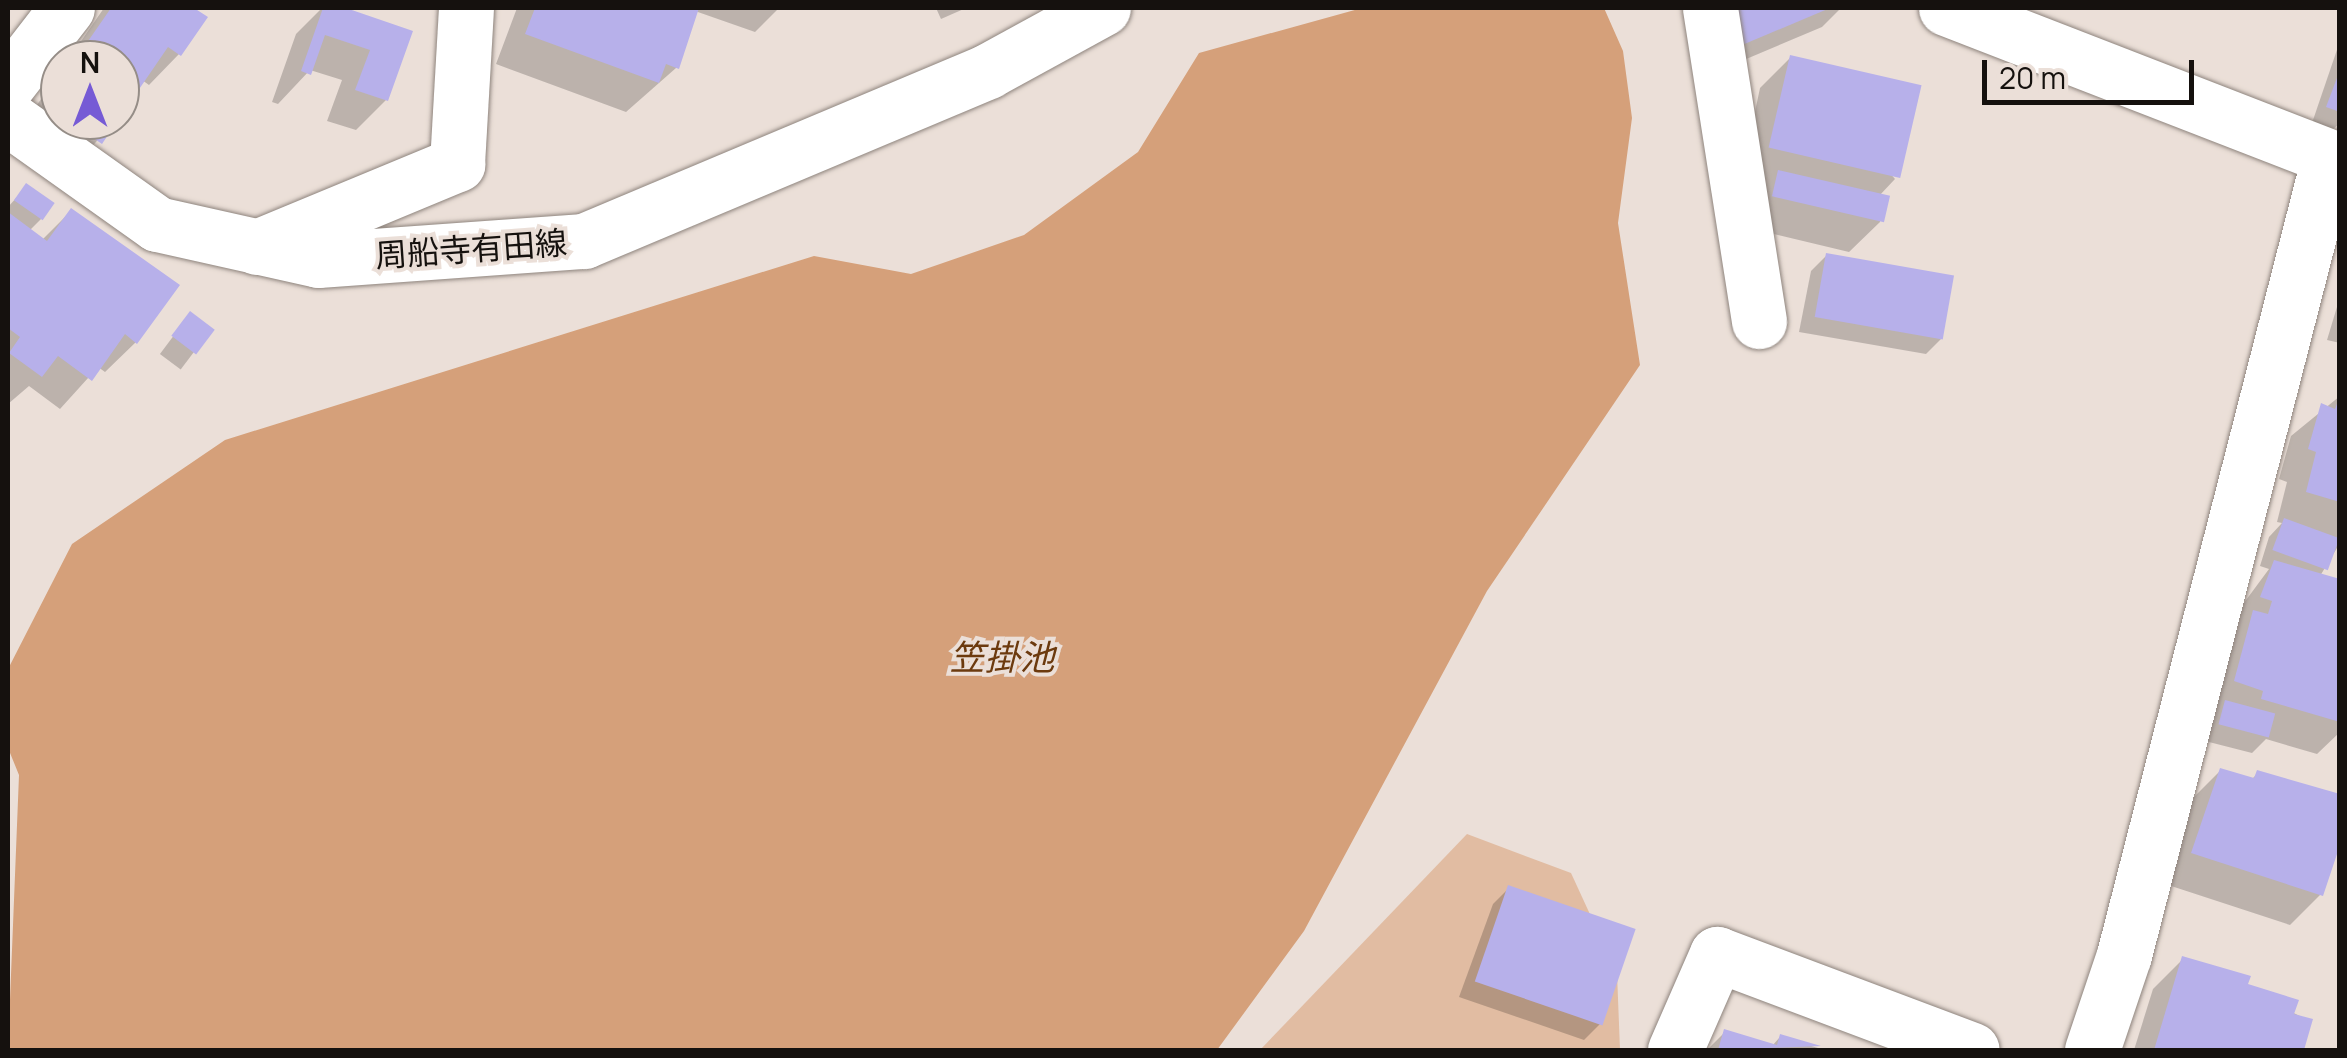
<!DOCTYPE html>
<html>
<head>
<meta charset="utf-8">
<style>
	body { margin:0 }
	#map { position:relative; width:2347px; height:1058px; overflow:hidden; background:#ebdfd8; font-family:Manrope,"Noto Sans JP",sans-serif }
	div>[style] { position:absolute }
	.green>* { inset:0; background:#e1bca2 }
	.water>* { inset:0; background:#d5a07a }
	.shadow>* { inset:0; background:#0003; transform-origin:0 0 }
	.building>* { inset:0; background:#b7b0ea; transform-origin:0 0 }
	.roads { filter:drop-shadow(0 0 2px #8e847d) drop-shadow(0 0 2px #8e847d) }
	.street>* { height:55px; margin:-27.5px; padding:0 27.5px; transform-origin:27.5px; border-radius:27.5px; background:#fff }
	.secondary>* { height:55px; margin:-27.5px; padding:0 27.5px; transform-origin:27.5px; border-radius:27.5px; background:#fff }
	span { translate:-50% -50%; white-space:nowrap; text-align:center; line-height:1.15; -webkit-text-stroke:8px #ebdfd8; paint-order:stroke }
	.street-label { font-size:32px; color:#15110e }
	.water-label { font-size:35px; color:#6c3a0e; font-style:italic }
	.frame { position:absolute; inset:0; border:10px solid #15110e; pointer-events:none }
	.north { position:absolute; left:40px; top:40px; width:100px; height:100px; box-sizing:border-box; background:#ebdfd8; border:2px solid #958d87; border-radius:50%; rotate:0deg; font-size:28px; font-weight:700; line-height:40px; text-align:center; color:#15110e }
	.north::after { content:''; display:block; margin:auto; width:35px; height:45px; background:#765bd5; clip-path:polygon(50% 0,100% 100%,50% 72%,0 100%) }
	.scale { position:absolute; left:1982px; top:60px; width:212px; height:45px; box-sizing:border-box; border:5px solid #15110e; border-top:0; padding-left:12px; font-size:30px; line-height:35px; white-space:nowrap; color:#15110e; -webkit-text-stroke:8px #ebdfd8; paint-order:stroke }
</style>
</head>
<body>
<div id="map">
	<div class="green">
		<i style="clip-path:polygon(1467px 834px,1571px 873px,1617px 973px,1620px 1050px,1260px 1050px)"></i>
	</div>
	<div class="water">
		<i style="clip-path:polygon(1362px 8px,1604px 8px,1623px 51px,1632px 118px,1618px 223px,1640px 365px,1487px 591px,1304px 931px,1217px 1050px,8px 1050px,19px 775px,8px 748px,8px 669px,72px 544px,225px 440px,814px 256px,911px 274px,1024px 235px,1138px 152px,1199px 53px)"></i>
	</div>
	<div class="shadow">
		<i style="clip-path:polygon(104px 8px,190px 8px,204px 18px,179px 54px,149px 85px,142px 80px,120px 113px,120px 60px,68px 60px)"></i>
		<i style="clip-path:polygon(322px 8px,410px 33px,386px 100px,356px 130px,327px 121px,342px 80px,310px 70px,278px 104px,272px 102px,296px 34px)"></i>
		<i style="clip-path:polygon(517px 8px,779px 8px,755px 32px,695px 11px,676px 68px,626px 112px,496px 64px)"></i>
		<i style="clip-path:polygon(936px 8px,966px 8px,941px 19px)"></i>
		<i style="clip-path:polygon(1709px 8px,1841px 8px,1822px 27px,1706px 76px)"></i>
		<i style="clip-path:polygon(2340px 41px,2340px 123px,2332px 130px,2312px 123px)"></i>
		<i style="clip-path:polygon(1790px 58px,1895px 179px,1879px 196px,1880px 222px,1849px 252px,1744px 227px,1748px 203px,1766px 185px,1741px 178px,1760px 88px)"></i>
		<i style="clip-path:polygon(60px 71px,60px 120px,115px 120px,70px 172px,16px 136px)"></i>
		<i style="clip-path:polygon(27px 186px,42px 218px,29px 231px,42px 240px,71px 211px,136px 342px,105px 372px,98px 367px,60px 409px,29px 386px,8px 404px,8px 207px)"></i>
		<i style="clip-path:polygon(1827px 255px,1942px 338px,1926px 354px,1799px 332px,1811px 271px)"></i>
		<i style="clip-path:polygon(2340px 297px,2340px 343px,2327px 340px)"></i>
		<i style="left:190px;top:314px;width:26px;height:50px;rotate:37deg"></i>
		<i style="clip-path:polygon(2340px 396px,2340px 543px,2320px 576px,2340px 582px,2340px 732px,2317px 754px,2266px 739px,2252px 753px,2205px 741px,2224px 643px,2238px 629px,2232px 627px,2235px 615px,2269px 569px,2260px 566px,2269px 537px,2282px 523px,2277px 522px,2287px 482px,2279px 479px,2291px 436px)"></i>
		<i style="clip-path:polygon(2220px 771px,2251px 780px,2258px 773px,2321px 894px,2290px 925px,2162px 883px,2190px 801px)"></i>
		<i style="clip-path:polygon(1509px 888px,1600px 1024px,1584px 1040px,1459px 997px,1493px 904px)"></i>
		<i style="clip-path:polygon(2183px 959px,2310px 1021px,2301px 1050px,2134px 1050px,2153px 989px)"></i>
		<i style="clip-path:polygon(1725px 1032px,1772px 1046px,1780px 1037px,1818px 1048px,1707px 1050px)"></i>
	</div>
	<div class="building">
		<i style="clip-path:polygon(111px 8px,194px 8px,208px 17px,181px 56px,168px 47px,120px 117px,120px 60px,75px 60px)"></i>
		<i style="clip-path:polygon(323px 8px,346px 8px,413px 31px,388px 101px,355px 90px,370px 50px,325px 35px,311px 75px,301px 71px)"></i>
		<i style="clip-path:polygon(535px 8px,699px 8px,679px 69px,666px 64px,659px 83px,525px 34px)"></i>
		<i style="clip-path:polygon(1732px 8px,1830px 8px,1735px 48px)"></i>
		<i style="left:1790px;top:55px;width:135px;height:95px;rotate:13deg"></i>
		<i style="clip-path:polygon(2340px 70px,2340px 112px,2326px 107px)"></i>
		<i style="clip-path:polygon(60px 82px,60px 115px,44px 105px)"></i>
		<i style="clip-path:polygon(67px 120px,118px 120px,102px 144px)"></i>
		<i style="left:1778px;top:170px;width:115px;height:27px;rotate:13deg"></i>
		<i style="left:26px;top:183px;width:35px;height:21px;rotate:35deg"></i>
		<i style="clip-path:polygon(71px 208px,180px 285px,137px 344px,125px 334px,92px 381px,58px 356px,42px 377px,9px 353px,20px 337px,8px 328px,8px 212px,47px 241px)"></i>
		<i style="left:1826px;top:253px;width:130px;height:65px;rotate:10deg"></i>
		<i style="left:190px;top:311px;width:31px;height:31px;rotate:37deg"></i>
		<i style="clip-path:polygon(2340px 396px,2340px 502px,2306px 492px,2316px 452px,2308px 449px,2321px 403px,2335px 409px)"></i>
		<i style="left:2284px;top:518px;width:59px;height:34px;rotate:20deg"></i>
		<i style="clip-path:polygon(2274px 560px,2340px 579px,2340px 722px,2261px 699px,2263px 691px,2234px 681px,2253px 610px,2268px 614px,2272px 601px,2260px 597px)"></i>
		<i style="left:2225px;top:700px;width:52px;height:25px;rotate:15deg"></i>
		<i style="clip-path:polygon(2220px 768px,2254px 778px,2257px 770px,2340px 794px,2340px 845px,2323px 896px,2191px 853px)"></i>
		<i style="left:1508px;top:885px;width:135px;height:102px;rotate:19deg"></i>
		<i style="clip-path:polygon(2182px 956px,2251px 976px,2248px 984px,2299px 1000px,2294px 1014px,2313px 1019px,2304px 1050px,2154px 1050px)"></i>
		<i style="clip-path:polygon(1724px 1029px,1777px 1045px,1780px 1034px,1821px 1046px,1718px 1050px)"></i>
	</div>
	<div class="roads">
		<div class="street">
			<i style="left:1710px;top:8px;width:317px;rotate:81.1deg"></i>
			<i style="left:8px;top:84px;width:96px;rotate:-52.2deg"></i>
			<i style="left:257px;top:247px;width:217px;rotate:-22.5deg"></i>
			<i style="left:457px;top:164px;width:156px;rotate:-86.7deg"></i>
			<i style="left:1675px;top:1050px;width:105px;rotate:-66.4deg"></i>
			<i style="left:1717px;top:954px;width:272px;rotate:20.6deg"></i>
			<i style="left:2092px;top:1050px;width:100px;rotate:-71.4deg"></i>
			<i style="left:2124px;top:955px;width:824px;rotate:-75.59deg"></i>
		</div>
		<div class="secondary">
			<i style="left:1946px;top:8px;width:423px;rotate:21.2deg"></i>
			<i style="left:8px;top:118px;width:183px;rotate:35.4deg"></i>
			<i style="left:157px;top:224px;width:165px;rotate:12.6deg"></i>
			<i style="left:318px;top:260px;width:267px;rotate:-4.1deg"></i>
			<i style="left:584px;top:241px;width:438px;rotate:-22.8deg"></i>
			<i style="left:988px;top:71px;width:131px;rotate:-28.7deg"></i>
		</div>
	</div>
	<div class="street-label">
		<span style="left:471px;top:249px;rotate:-4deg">周船寺有田線</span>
	</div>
	<div class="water-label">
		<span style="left:1002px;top:657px">笠掛池</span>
	</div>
	<div class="frame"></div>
	<div class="north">N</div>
	<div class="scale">20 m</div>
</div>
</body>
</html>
